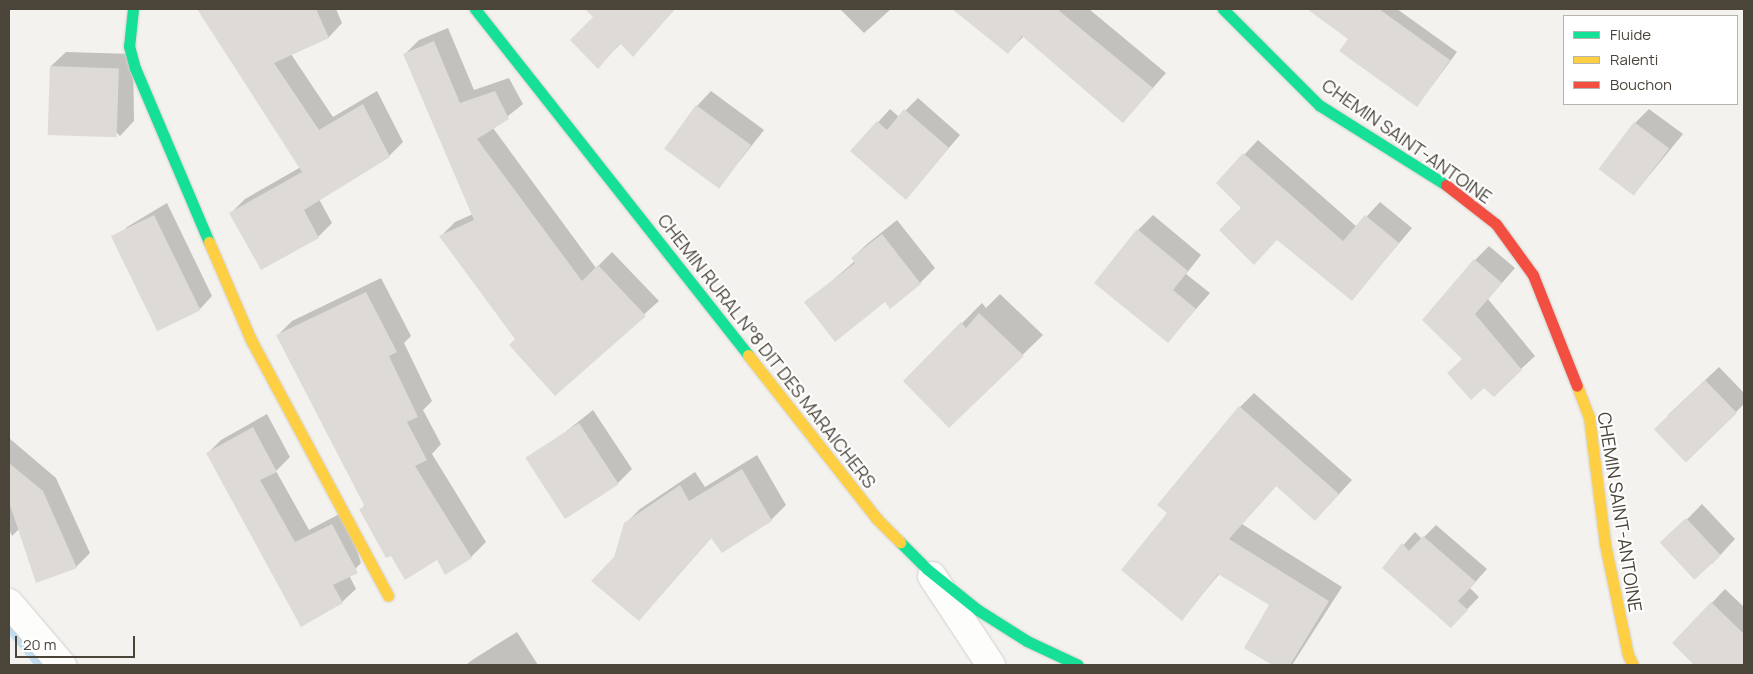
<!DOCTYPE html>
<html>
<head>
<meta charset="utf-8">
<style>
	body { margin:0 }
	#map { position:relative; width:1753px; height:674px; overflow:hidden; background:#f4f2ee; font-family:Manrope,sans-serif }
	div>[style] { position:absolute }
	.shadow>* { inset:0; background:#0003 }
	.stream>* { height:12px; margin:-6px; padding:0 6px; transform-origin:6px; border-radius:6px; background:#c0ddf1 }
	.building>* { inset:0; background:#dedbd6; transform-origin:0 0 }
	.roads { filter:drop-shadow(0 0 1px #d2d0cb) drop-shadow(0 0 1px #d2d0cb) }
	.street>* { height:28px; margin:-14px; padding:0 14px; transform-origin:14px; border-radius:14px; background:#fdfdfc }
	.fast>* { height:11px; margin:-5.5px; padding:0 5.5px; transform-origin:5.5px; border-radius:5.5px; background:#16e098 }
	.slow>* { height:11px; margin:-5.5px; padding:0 5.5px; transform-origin:5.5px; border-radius:5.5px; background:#ffcf43 }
	.jam>* { height:11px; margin:-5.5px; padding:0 5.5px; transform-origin:5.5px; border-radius:5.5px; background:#f24e42 }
	span { translate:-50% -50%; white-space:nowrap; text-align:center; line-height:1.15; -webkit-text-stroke:4px #fff; paint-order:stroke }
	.street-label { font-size:18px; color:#4b4439 }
	.frame { position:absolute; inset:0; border:10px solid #4b4439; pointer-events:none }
	.legend { position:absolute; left:1563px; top:15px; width:175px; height:90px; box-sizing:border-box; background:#fff; border:1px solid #b7b4b0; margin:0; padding:6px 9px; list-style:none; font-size:15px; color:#4b4439 }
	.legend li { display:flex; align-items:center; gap:10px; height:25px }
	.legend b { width:25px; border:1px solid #b7b4b0 }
	.scale { position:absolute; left:15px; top:636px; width:120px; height:22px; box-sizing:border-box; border:2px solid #4b4439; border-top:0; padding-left:6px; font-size:15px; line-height:18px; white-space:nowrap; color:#4b4439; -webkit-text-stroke:4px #fff; paint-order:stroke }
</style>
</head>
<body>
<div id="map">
	<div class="shadow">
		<i style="clip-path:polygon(199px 9px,336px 9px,342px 23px,329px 37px,291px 54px,333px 117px,377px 91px,403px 142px,389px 156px,319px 199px,332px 223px,318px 237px,231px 213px,245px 199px,301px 167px)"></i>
		<i style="clip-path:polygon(603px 9px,675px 9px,644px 43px,621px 43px,598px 67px,572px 40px)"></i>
		<i style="clip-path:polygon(840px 9px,891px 9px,864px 33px)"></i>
		<i style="clip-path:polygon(954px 9px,1089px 9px,1166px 73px,1123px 122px,1024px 36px,1008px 52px)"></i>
		<i style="clip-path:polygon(1345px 9px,1397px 9px,1457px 52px,1417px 106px,1350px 39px,1333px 26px)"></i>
		<i style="clip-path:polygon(448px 28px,474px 90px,509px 78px,523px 104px,493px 128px,596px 268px,612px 252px,659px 301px,555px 394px,441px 236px,455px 222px,473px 214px,405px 54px,419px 40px)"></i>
		<i style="clip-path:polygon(66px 52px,133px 54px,134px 121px,120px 136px,51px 66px)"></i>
		<i style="clip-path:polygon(711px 91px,764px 130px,719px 187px,667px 149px,697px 106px)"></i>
		<i style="clip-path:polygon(918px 98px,960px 135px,906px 198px,852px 151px,890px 109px,899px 117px)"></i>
		<i style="clip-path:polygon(1649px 109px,1683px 134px,1634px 194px,1635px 123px)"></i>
		<i style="clip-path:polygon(1258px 140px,1357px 227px,1380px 202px,1412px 228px,1352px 299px,1242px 208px,1218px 183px)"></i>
		<i style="clip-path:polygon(167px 203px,212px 296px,200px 309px,115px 239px,127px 227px)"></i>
		<i style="clip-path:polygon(1153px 215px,1201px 255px,1186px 274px,1210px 293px,1168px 341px,1138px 230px)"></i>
		<i style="clip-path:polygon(897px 220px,935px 268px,920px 283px,885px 300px,806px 303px,855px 261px,852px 258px,867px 244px)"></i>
		<i style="clip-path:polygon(1489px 246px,1515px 268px,1488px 299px,1535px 356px,1521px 369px,1464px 359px,1475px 260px)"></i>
		<i style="clip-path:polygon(381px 278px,411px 336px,404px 343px,432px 401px,423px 410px,441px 444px,432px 454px,486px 542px,471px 557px,438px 558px,391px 554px,361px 510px,365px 505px,277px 336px,292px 321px)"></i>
		<i style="clip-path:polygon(1000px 294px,1043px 335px,949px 426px,905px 381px,982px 303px,986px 308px)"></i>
		<i style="clip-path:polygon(1719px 367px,1744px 393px,1744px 404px,1688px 460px,1668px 415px)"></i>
		<i style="clip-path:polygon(1254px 393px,1352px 480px,1329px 505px,1277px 485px,1242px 524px,1342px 587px,1292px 665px,1275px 665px,1246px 647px,1271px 605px,1220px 573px,1182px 619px,1169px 513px,1240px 407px)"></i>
		<i style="clip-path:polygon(593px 410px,632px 469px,618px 483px,529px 461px)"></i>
		<i style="clip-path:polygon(267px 414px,290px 457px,276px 471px,309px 530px,345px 511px,361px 563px,349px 575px,356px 589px,342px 602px,207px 454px,221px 440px)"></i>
		<i style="clip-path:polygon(9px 438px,56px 478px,90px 553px,76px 567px,36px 581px,19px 529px,12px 536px,9px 529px)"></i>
		<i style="clip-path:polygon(757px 455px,786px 505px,771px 520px,723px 551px,712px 537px,653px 604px,625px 524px,640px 509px,695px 472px,705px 487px)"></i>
		<i style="clip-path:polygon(1702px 504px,1735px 539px,1712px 564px,1663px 544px)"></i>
		<i style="clip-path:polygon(1436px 525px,1487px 569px,1470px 588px,1479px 597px,1450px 627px,1384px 567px,1415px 532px,1422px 539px)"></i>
		<i style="clip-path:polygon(1725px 589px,1744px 607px,1744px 657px,1737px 665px,1696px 665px,1674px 643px)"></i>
		<i style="clip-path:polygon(517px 632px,538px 665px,466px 665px,472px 660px)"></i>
	</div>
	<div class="stream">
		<i style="left:9px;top:625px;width:52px;rotate:50.5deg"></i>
	</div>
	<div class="building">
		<i style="clip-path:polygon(197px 9px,316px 9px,329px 38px,274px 63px,319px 130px,363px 104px,390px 157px,304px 210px,319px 238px,261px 270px,229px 213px,302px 172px)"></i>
		<i style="clip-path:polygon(585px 9px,675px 9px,633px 57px,620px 43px,598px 69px,570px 40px,593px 17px)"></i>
		<i style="clip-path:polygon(952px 9px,1057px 9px,1153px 88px,1123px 123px,1022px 36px,1008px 54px)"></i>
		<i style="clip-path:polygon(1307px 9px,1379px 9px,1450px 60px,1417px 107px,1339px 51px,1348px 39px)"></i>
		<i style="clip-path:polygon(434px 41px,460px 103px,495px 91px,509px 119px,477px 139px,582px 281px,598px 265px,646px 316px,555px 396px,509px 345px,515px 339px,439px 236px,474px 220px,403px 54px)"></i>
		<i style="left:50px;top:66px;width:69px;height:69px;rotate:2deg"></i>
		<i style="left:696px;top:105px;width:68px;height:54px;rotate:36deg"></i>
		<i style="clip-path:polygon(904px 109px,949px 148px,906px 200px,850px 151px,877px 121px,887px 130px)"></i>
		<i style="left:1634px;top:122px;width:44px;height:59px;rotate:37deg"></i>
		<i style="clip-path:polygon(1243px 153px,1343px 241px,1365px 215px,1399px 243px,1352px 301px,1277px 240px,1254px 265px,1219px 230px,1241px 208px,1216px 183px)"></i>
		<i style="left:154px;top:215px;width:106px;height:48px;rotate:64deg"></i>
		<i style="clip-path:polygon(1137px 229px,1188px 271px,1173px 290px,1196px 309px,1168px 343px,1094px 283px)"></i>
		<i style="clip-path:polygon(882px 234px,921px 284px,890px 309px,885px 302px,835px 342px,804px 302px,855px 263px,851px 258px)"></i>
		<i style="clip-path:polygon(1474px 259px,1502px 283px,1475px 314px,1522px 370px,1494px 397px,1484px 388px,1471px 400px,1447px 373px,1462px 359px,1422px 320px)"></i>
		<i style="clip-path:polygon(366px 292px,397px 352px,389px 356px,418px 417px,407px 422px,427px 460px,415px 466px,472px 558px,445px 575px,437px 560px,405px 580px,391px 556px,386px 558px,359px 509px,365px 507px,276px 335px)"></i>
		<i style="clip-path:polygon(979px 313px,1024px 356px,949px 428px,903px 381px,961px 322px,966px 328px)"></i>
		<i style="left:1705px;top:380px;width:46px;height:71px;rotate:46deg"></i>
		<i style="clip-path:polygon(1239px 406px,1339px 494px,1315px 521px,1276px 486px,1229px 539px,1329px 601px,1290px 665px,1272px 665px,1244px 648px,1269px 605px,1218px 574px,1182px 621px,1121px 570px,1167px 513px,1157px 505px)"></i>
		<i style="left:579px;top:423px;width:73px;height:64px;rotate:57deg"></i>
		<i style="clip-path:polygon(253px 427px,277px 472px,260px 480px,295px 542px,332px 524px,358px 573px,333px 585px,343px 603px,301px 627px,206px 453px)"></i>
		<i style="clip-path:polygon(9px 463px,43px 491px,77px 568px,36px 583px,9px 502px)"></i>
		<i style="clip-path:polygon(742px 469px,772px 521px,722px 553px,711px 538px,639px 621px,591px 581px,614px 557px,624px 523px,680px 485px,689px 501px)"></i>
		<i style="left:1686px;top:518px;width:51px;height:36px;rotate:47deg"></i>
		<i style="clip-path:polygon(1423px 536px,1476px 582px,1458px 601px,1468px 610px,1451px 628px,1382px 568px,1402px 543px,1409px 551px)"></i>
		<i style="clip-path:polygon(1711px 602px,1744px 634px,1744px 665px,1694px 665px,1672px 643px)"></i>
	</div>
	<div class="roads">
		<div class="street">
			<i style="left:932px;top:576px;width:107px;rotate:56.5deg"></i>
			<i style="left:9px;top:603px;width:82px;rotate:49.5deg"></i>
		</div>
		<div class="fast">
			<i style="left:133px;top:9px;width:37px;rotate:96deg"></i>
			<i style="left:129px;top:46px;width:23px;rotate:75deg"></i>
			<i style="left:135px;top:68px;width:189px;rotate:67deg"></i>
			<i style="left:475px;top:9px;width:441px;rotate:51.7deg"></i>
			<i style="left:1223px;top:9px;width:136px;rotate:45deg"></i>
			<i style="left:1319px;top:105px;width:150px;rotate:32.2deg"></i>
			<i style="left:900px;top:542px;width:38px;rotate:45deg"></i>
			<i style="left:927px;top:569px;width:65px;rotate:38.8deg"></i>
			<i style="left:978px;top:610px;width:58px;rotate:32.3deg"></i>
			<i style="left:1027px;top:641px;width:56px;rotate:25.2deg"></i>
		</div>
		<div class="slow">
			<i style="left:209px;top:242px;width:107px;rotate:66.8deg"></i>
			<i style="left:251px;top:340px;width:290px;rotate:61.8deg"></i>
			<i style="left:748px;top:355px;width:209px;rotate:51.8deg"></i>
			<i style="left:877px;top:519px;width:33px;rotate:45deg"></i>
			<i style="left:1577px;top:386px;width:33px;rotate:69deg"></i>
			<i style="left:1589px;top:417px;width:128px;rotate:82.8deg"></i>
			<i style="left:1605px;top:544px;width:113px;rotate:78.3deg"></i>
			<i style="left:1628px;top:655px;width:11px;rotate:63deg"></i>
		</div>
		<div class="jam">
			<i style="left:1446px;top:185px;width:63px;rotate:38deg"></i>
			<i style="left:1496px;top:224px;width:63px;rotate:54deg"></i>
			<i style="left:1533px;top:275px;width:119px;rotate:68.4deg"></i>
		</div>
	</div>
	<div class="street-label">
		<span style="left:1407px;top:141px;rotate:35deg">CHEMIN SAINT-ANTOINE</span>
		<span style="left:767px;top:351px;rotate:52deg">CHEMIN RURAL N°8 DIT DES MARAICHERS</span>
		<span style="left:1620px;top:512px;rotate:81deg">CHEMIN SAINT-ANTOINE</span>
	</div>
	<div class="frame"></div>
	<ul class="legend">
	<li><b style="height:6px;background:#16e098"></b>Fluide</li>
	<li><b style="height:6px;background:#ffcf43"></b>Ralenti</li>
	<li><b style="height:6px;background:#f24e42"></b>Bouchon</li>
	</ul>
	<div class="scale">20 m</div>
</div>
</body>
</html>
